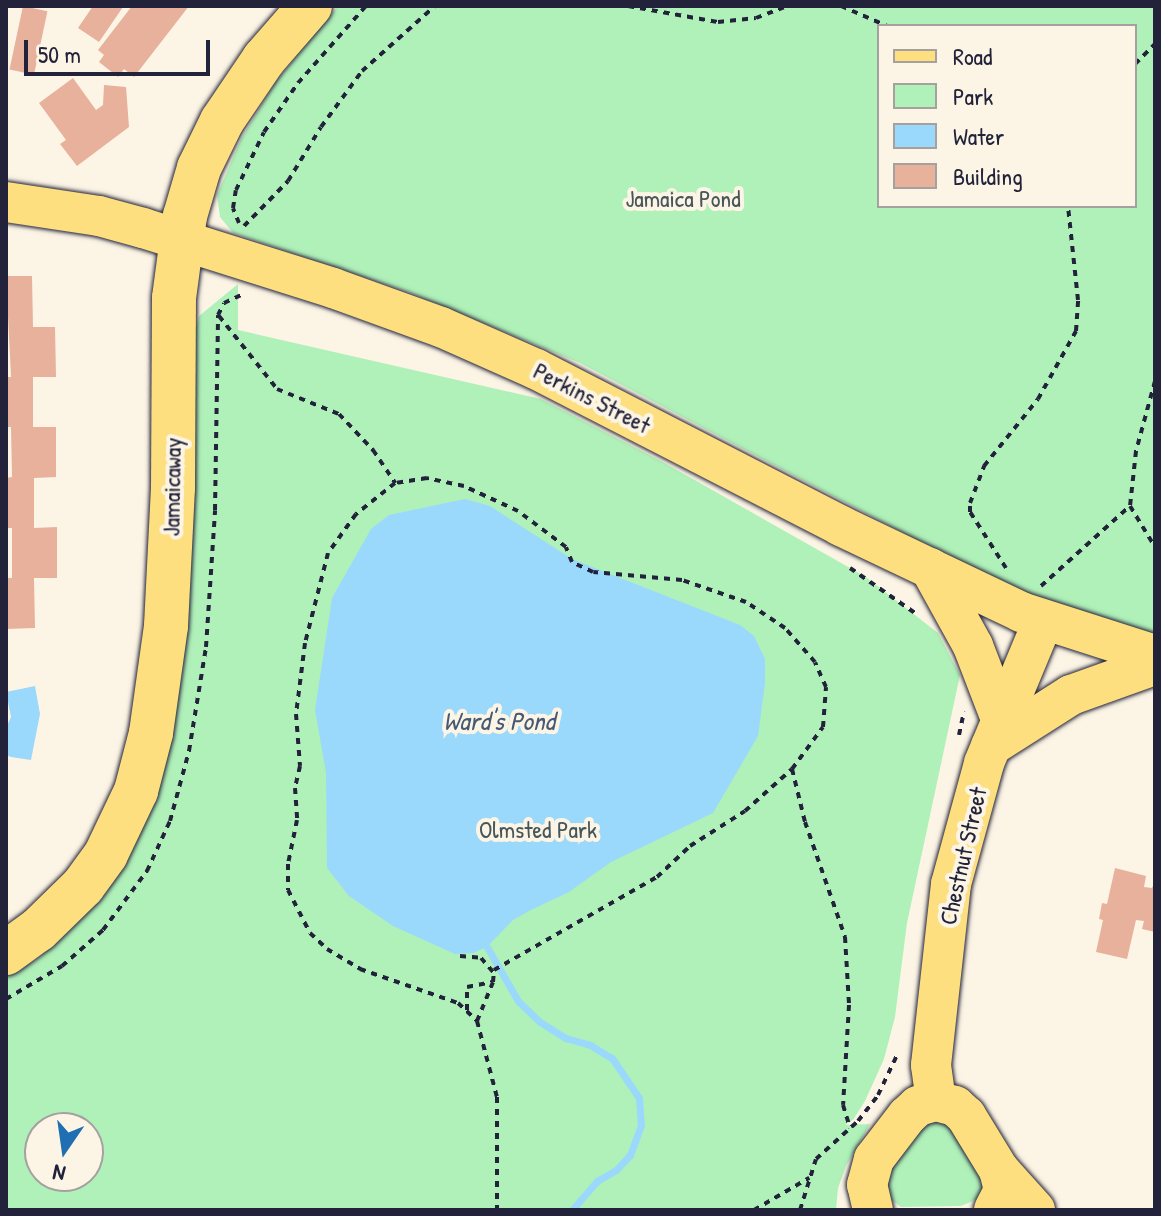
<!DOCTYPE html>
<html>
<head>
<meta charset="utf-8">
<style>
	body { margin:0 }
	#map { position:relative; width:1161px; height:1216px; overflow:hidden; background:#fcf5e5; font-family:"Patrick Hand",sans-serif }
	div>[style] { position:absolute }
	.green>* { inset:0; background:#b0f1b9 }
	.water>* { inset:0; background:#9ad8fc }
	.stream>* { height:7px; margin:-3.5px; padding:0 3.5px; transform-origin:3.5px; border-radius:3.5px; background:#9ad8fc }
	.building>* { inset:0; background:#e7b19c; transform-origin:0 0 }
	.path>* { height:4px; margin-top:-2px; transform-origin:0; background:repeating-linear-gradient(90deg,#22223b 0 6px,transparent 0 12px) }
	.roads { filter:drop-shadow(0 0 2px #22223b) drop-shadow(0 0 2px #22223b) }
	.major>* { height:40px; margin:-20px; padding:0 20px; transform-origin:20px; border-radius:20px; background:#fddf80 }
	.highway>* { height:44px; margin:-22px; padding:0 22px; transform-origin:22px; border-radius:22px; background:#fddf80 }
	span { translate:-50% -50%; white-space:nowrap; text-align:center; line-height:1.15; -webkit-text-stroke:8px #fcf5e5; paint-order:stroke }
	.park-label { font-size:24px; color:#46565a }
	.street-label { font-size:24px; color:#22223b }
	.water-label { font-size:26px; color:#465975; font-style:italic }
	.frame { position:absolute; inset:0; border:8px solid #22223b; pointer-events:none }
	.legend { position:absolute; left:877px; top:24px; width:260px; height:184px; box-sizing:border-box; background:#fcf5e5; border:2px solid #a5a1a1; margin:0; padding:10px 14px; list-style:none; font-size:24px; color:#22223b }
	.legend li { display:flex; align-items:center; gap:16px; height:40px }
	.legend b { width:40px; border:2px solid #a5a1a1 }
	.north { position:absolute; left:24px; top:1112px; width:80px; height:80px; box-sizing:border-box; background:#fcf5e5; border:2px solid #a5a1a1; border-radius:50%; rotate:193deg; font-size:22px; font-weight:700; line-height:32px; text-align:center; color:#22223b }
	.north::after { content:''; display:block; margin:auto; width:28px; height:36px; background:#1f6fb2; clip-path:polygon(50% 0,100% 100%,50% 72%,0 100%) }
	.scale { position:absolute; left:24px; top:40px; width:186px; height:36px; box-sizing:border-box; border:4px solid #22223b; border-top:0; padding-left:10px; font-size:24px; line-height:28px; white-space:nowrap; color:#22223b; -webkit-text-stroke:6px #fcf5e5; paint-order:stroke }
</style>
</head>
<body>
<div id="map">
	<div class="green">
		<i style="clip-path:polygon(evenodd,338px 6px,1155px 6px,1155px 640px,993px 580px,580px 363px,411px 293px,233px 233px,220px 217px,217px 195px,241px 139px,275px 83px,338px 6px,879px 26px,1135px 26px,1135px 206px,879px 206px,879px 26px)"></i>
		<i style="clip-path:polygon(evenodd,238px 284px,238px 330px,541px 399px,661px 461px,866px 577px,938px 633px,960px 675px,907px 923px,895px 1017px,884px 1059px,865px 1101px,853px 1120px,845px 1125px,870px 1124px,846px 1166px,838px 1188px,836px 1210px,6px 1210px,6px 976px,35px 961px,72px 928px,106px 890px,193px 341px,199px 316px,238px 284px,40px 1128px,88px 1128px,88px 1176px,40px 1176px,40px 1128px)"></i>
		<i style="clip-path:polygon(938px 1119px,954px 1124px,988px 1175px,980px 1198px,961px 1206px,901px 1207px,890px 1199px,883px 1183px,921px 1123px)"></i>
	</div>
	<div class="water">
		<i style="clip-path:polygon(465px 499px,490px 506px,572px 559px,740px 625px,754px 636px,765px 659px,765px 683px,758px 736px,713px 813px,611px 862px,569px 892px,529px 911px,513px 920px,487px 947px,473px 953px,455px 954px,393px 926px,349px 896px,327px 868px,326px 773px,315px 710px,332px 598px,371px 529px,389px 515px)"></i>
		<i style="clip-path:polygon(35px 686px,40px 714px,31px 760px,11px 757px,6px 755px,6px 728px,11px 717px,6px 692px)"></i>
	</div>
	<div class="stream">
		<i style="left:487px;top:947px;width:62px;rotate:60.1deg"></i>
		<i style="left:518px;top:1001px;width:30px;rotate:44deg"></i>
		<i style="left:540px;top:1022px;width:31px;rotate:32deg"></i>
		<i style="left:566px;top:1038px;width:25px;rotate:16deg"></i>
		<i style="left:590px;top:1045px;width:26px;rotate:31deg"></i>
		<i style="left:612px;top:1058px;width:48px;rotate:56deg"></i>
		<i style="left:639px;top:1098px;width:27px;rotate:86deg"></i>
		<i style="left:641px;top:1125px;width:32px;rotate:110deg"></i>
		<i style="left:630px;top:1155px;width:21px;rotate:133deg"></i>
		<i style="left:616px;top:1170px;width:22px;rotate:150deg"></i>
		<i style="left:597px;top:1181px;width:38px;rotate:131deg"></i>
	</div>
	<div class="building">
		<i style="left:23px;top:6px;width:25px;height:65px;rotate:12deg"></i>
		<i style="clip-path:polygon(93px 6px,123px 7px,99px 42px,78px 28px)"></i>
		<i style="clip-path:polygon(132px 6px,189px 6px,134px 77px,124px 69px,118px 77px,99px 62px,104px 55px,98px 50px)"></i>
		<i style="clip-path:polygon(73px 78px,96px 110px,103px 105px,104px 85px,126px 87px,129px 127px,77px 166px,60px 144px,66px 140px,39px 103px)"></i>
		<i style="clip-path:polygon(6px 276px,32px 276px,33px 327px,55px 327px,56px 377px,33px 377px,33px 427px,56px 427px,56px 477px,34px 478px,34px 528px,57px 527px,57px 578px,34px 578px,35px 628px,6px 629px,6px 578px,12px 578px,12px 528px,6px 528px,6px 478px,12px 477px,11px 427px,6px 427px,6px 377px,11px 377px)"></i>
		<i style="clip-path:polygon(1115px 868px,1146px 876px,1144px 887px,1152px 888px,1155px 881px,1155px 932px,1142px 929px,1144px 921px,1136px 920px,1127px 959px,1096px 952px,1103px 920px,1099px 919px,1102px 903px,1107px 904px)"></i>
	</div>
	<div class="path">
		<i style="left:628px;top:6px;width:91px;rotate:10.1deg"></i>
		<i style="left:718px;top:22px;width:38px;rotate:-6deg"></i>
		<i style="left:756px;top:18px;width:34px;rotate:-21deg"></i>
		<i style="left:841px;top:6px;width:50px;rotate:23.5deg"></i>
		<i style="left:1135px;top:64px;width:28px;rotate:-45deg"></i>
		<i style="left:239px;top:223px;width:16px;rotate:-112deg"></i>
		<i style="left:233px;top:208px;width:18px;rotate:-81deg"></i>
		<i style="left:236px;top:190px;width:64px;rotate:-64.2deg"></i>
		<i style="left:264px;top:132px;width:60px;rotate:-55.2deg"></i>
		<i style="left:298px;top:83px;width:103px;rotate:-48.6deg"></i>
		<i style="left:244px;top:226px;width:63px;rotate:-45.6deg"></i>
		<i style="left:288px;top:181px;width:63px;rotate:-58.6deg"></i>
		<i style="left:321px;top:127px;width:69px;rotate:-53.8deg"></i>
		<i style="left:362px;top:71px;width:98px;rotate:-41.7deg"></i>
		<i style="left:219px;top:316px;width:93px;rotate:51.5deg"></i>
		<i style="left:277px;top:389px;width:67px;rotate:22deg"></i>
		<i style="left:339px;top:414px;width:50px;rotate:46.6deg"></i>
		<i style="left:373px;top:450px;width:40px;rotate:56deg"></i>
		<i style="left:1155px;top:381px;width:73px;rotate:105.2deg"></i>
		<i style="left:1136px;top:451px;width:55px;rotate:96.2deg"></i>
		<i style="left:1130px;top:506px;width:48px;rotate:58.6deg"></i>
		<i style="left:850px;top:568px;width:83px;rotate:34.7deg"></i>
		<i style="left:1006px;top:568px;width:67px;rotate:-122.7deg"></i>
		<i style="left:970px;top:512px;width:9px;rotate:-90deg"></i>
		<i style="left:970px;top:503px;width:40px;rotate:-69deg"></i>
		<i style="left:984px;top:466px;width:86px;rotate:-51.1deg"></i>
		<i style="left:1038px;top:399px;width:78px;rotate:-60.8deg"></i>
		<i style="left:1076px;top:331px;width:31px;rotate:-86deg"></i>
		<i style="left:1078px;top:300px;width:95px;rotate:-96.1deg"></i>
		<i style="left:1041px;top:586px;width:120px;rotate:-42deg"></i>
		<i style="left:959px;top:735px;width:24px;rotate:-78deg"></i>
		<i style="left:792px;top:769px;width:55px;rotate:76.2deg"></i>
		<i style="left:805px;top:822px;width:122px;rotate:70.8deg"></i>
		<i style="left:845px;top:937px;width:68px;rotate:86.6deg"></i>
		<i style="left:849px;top:1005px;width:100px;rotate:93.4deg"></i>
		<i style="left:843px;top:1105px;width:24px;rotate:73deg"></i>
		<i style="left:460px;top:956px;width:21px;rotate:5deg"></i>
		<i style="left:481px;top:958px;width:20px;rotate:49deg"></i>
		<i style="left:6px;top:999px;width:65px;rotate:-30.5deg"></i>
		<i style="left:62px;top:966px;width:55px;rotate:-41.3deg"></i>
		<i style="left:103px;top:930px;width:74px;rotate:-53.3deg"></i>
		<i style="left:147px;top:871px;width:55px;rotate:-65.3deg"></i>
		<i style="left:170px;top:821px;width:73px;rotate:-74.8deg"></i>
		<i style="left:189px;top:751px;width:105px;rotate:-80.7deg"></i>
		<i style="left:206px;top:647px;width:137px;rotate:-86.2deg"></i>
		<i style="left:215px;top:510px;width:195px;rotate:-89.1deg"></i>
		<i style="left:218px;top:315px;width:13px;rotate:-63deg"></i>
		<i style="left:224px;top:303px;width:21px;rotate:-25deg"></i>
		<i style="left:467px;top:1010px;width:23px;rotate:-90deg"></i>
		<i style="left:467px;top:987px;width:26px;rotate:-11deg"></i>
		<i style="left:477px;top:1021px;width:42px;rotate:-67.7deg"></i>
		<i style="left:493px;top:982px;width:12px;rotate:-85deg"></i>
		<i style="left:494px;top:970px;width:188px;rotate:-29.7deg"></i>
		<i style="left:657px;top:877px;width:45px;rotate:-43.2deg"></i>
		<i style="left:690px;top:846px;width:65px;rotate:-32.5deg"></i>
		<i style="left:745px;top:811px;width:63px;rotate:-41.8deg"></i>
		<i style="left:792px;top:769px;width:52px;rotate:-53.6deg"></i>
		<i style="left:823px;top:727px;width:40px;rotate:-85.7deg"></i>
		<i style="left:826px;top:687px;width:27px;rotate:-114deg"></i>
		<i style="left:815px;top:662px;width:45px;rotate:-131.4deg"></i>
		<i style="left:785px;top:628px;width:47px;rotate:-146.3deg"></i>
		<i style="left:746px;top:602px;width:68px;rotate:-161deg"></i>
		<i style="left:682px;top:580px;width:89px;rotate:-174.9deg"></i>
		<i style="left:593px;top:572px;width:23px;rotate:-155deg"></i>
		<i style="left:572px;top:562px;width:16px;rotate:-112deg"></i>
		<i style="left:566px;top:547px;width:60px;rotate:-143.1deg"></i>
		<i style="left:518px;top:511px;width:60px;rotate:-155.2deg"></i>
		<i style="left:464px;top:486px;width:38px;rotate:-168deg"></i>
		<i style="left:427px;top:478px;width:32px;rotate:171deg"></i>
		<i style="left:395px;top:483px;width:50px;rotate:141.5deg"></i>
		<i style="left:356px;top:514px;width:48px;rotate:125.7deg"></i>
		<i style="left:328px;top:553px;width:93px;rotate:104.3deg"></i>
		<i style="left:305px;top:643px;width:72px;rotate:97.2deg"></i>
		<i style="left:296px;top:714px;width:52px;rotate:85.6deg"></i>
		<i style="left:300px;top:766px;width:23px;rotate:103deg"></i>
		<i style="left:295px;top:788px;width:32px;rotate:86deg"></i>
		<i style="left:297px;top:820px;width:45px;rotate:101.6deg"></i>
		<i style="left:288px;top:864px;width:26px;rotate:90deg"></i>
		<i style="left:288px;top:890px;width:48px;rotate:62.9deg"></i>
		<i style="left:310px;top:933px;width:23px;rotate:43deg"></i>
		<i style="left:327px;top:949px;width:39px;rotate:31deg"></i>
		<i style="left:360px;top:969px;width:104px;rotate:19.1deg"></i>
		<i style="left:458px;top:1003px;width:26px;rotate:43deg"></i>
		<i style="left:477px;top:1021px;width:79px;rotate:75.3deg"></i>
		<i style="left:497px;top:1097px;width:113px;rotate:90deg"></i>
		<i style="left:754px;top:1210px;width:64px;rotate:-30.2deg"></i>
		<i style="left:800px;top:1210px;width:53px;rotate:-72.6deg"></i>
		<i style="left:816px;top:1159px;width:57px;rotate:-42.1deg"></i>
		<i style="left:858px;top:1121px;width:33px;rotate:-52deg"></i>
		<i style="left:878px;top:1095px;width:47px;rotate:-64.5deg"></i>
	</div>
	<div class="roads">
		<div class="major">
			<i style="left:6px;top:202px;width:94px;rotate:8.6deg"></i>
			<i style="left:99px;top:216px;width:46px;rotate:15.3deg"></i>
			<i style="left:143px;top:228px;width:199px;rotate:17.5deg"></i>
			<i style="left:333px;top:288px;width:115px;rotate:19.9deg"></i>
			<i style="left:441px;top:327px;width:104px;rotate:23.9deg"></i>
			<i style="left:536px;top:369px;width:343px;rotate:27.2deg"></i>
			<i style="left:841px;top:526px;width:199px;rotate:25.5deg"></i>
			<i style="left:1021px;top:612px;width:141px;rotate:17.8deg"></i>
			<i style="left:930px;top:568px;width:89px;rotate:61.1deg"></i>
			<i style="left:973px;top:646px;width:78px;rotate:69deg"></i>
			<i style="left:991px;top:746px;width:95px;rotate:-32.5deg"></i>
			<i style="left:1071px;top:695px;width:89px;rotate:-19.7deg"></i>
			<i style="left:936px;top:1101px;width:36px;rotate:-98deg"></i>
			<i style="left:931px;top:1065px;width:182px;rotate:-83.7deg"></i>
			<i style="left:951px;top:884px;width:125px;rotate:-74.7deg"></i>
			<i style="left:984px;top:763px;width:154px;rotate:-67.4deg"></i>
			<i style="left:999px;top:1170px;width:54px;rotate:48deg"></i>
			<i style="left:873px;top:1210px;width:26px;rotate:-103deg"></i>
			<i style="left:867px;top:1185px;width:27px;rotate:-75deg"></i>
			<i style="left:874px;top:1159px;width:54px;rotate:-52.5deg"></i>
			<i style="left:907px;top:1116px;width:15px;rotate:-42deg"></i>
			<i style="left:918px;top:1106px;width:19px;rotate:-16deg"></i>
			<i style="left:936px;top:1101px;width:20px;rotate:15deg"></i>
			<i style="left:955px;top:1106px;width:15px;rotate:42deg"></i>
			<i style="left:966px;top:1116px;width:63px;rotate:58.6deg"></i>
			<i style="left:999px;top:1170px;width:21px;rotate:76deg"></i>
			<i style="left:1004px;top:1190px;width:22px;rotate:117deg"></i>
		</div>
		<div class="highway">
			<i style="left:6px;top:953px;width:39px;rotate:-36deg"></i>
			<i style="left:38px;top:930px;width:63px;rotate:-44.4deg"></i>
			<i style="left:83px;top:886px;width:39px;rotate:-54deg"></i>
			<i style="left:106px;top:854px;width:70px;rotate:-64.5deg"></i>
			<i style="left:136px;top:791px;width:60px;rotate:-75.5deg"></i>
			<i style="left:151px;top:733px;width:108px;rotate:-82deg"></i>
			<i style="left:166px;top:626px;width:138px;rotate:-87.1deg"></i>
			<i style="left:173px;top:488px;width:190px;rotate:-89.7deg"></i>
			<i style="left:174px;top:298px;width:83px;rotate:-82.4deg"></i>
			<i style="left:185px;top:216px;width:50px;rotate:-73.7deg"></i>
			<i style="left:199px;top:168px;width:52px;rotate:-63.9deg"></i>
			<i style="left:222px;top:121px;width:75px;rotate:-55.9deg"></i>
			<i style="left:264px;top:59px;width:70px;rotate:-49deg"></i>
		</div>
	</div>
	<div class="park-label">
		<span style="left:683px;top:199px">Jamaica Pond</span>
		<span style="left:538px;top:830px">Olmsted Park</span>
	</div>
	<div class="street-label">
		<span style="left:592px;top:398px;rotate:27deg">Perkins Street</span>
		<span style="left:172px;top:487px;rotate:-89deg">Jamaicaway</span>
		<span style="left:963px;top:856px;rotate:-77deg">Chestnut Street</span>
	</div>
	<div class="water-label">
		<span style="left:499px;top:721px">Ward's Pond</span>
	</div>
	<div class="frame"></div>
	<ul class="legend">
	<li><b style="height:10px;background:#fddf80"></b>Road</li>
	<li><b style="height:22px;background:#b0f1b9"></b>Park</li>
	<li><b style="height:22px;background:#9ad8fc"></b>Water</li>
	<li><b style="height:22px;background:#e7b19c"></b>Building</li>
	</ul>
	<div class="north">N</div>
	<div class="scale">50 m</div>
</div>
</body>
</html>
